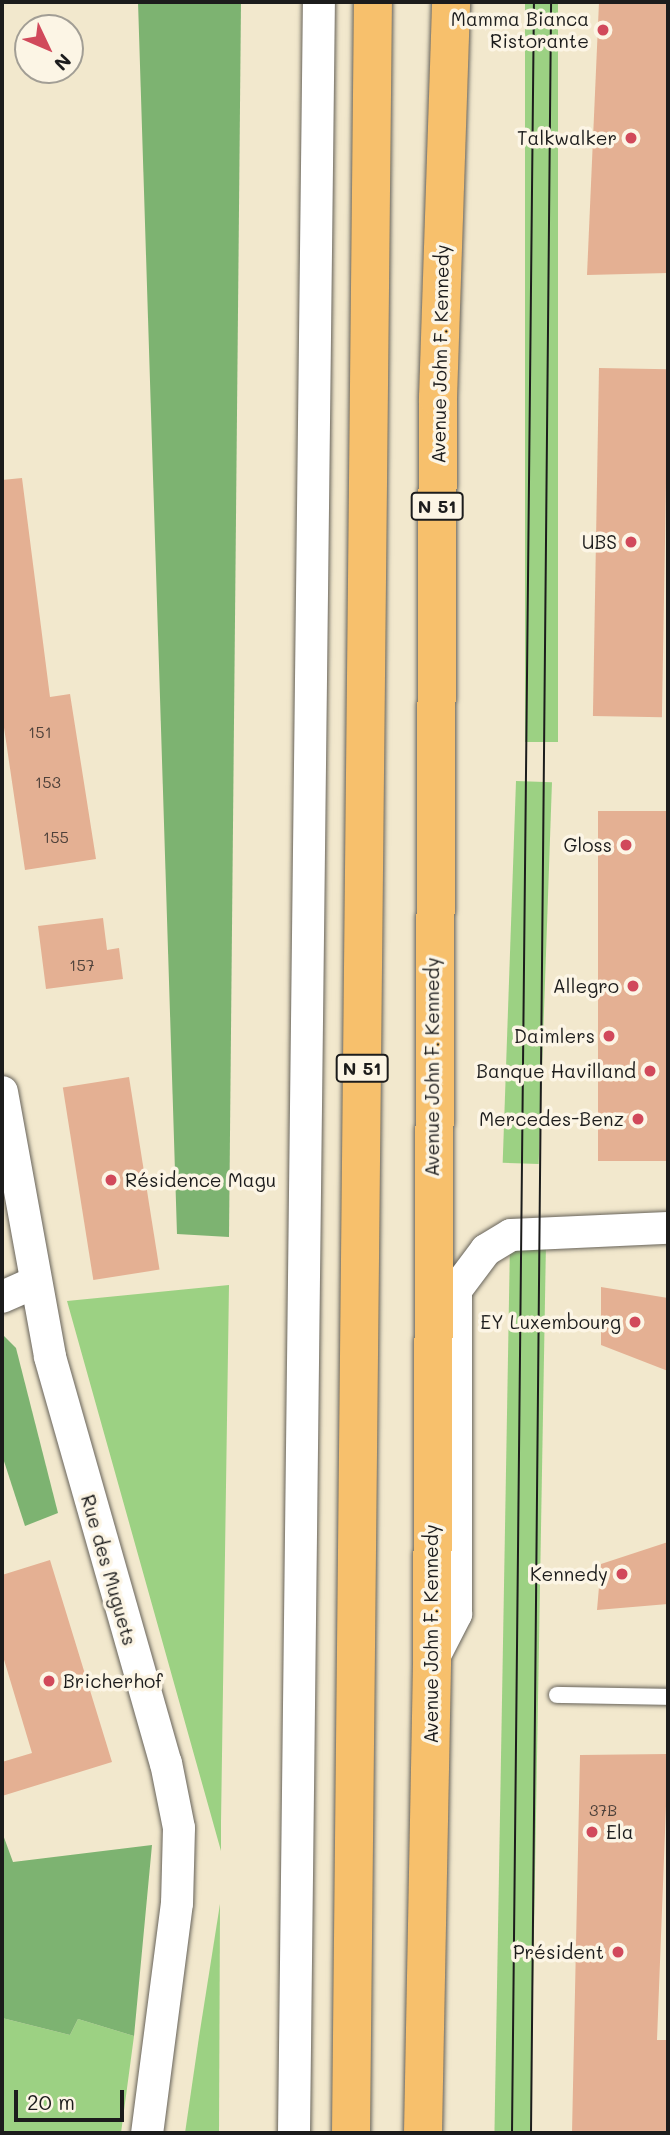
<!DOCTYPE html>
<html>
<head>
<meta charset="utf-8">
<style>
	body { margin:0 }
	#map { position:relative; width:670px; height:2135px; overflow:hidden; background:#f2e8cd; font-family:Mali,sans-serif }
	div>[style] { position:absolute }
	.green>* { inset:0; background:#9cd183; transform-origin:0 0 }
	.forest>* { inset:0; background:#7db371 }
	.building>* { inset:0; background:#e4b093; transform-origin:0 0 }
	.roads { filter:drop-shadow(0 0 2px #67635a) drop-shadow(0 0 2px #67635a) }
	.service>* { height:16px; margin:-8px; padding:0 8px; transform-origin:8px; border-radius:8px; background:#fff }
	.minor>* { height:32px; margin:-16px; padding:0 16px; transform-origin:16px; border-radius:16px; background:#fff }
	.primary>* { height:38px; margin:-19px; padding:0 19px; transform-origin:19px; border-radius:19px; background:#f7c06c }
	.tram>* { height:2px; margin:-1px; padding:0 1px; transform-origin:1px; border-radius:1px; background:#1c1c1c }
	.dots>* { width:19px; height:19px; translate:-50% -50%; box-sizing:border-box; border:4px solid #fcf5e5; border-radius:50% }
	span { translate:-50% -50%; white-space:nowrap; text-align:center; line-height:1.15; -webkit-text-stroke:7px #fcf5e5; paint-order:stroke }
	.number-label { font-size:16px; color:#4e413a }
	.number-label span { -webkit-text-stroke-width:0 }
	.shield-label span { padding:2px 5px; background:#fcf5e5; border:2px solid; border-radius:5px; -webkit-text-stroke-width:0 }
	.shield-label { font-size:18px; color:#1c1c1c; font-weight:700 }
	.poi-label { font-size:19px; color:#1c1c1c }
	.right { translate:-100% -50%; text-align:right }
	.left { translate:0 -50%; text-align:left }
	.street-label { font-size:19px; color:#1c1c1c }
	.frame { position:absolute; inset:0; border:4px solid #1c1c1c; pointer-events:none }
	.north { position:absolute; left:14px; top:14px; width:70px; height:70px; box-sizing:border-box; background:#fcf5e5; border:2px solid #a29e95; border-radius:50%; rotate:134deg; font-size:19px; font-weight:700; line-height:28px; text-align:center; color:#1c1c1c }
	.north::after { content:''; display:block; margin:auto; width:24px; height:32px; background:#d1495b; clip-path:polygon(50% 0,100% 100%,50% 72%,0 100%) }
	.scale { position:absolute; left:14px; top:2090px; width:110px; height:32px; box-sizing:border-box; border:4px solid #1c1c1c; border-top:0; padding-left:9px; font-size:21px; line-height:24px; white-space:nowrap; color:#1c1c1c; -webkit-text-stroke:5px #fcf5e5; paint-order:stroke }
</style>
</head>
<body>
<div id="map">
	<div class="green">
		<i style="left:525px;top:2px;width:33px;height:740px"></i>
		<i style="left:516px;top:781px;width:36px;height:382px;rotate:2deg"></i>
		<i style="left:546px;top:1242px;width:891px;height:36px;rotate:91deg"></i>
		<i style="clip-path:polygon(229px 1285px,221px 1823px,221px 1851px,67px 1301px)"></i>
		<i style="clip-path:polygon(220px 1904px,219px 2133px,185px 2133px,199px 2037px)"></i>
		<i style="clip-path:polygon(2px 2018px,70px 2035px,78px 2019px,134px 2036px,121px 2133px,2px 2133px)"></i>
	</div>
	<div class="forest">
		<i style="clip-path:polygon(138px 2px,241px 2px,229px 1237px,177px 1234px)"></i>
		<i style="clip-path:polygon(2px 1334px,16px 1348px,58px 1513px,25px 1526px,2px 1455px)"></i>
		<i style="clip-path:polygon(2px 1832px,13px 1862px,152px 1845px,134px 2036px,78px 2019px,70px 2035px,2px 2018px)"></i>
	</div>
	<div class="building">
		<i style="clip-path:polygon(599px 2px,668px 2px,668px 273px,587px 275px)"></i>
		<i style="left:599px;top:368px;width:69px;height:348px;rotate:1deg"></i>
		<i style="clip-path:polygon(22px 478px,50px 697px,70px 694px,96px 859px,25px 870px,2px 714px,2px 480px)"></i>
		<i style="left:668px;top:811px;width:350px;height:70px;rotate:90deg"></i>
		<i style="clip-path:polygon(103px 918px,107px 950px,119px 948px,123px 979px,46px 989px,38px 926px)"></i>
		<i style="left:129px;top:1077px;width:195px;height:67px;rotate:81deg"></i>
		<i style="clip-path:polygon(601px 1287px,668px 1298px,668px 1371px,601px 1345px)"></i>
		<i style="clip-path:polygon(668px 1542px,668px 1604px,597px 1610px,601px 1564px)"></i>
		<i style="clip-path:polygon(50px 1560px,112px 1762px,2px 1796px,2px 1762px,32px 1753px,2px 1653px,2px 1575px)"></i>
		<i style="clip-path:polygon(668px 1754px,657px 2040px,668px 2040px,668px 2133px,572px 2133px,580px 1755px)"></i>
	</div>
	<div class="roads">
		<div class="service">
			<i style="left:557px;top:1695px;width:111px;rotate:1deg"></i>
		</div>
		<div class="minor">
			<i style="left:2px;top:1092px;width:269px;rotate:79.7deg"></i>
			<i style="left:50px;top:1357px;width:422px;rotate:74.1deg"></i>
			<i style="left:166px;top:1763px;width:66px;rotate:78.7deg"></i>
			<i style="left:179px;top:1828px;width:75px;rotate:91.5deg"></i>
			<i style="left:177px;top:1903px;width:232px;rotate:97.4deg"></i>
			<i style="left:2px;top:1297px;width:35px;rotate:-24deg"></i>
			<i style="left:433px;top:1659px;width:51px;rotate:-62.9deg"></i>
			<i style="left:456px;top:1614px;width:324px;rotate:-90deg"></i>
			<i style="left:456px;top:1290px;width:50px;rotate:-53.1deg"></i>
			<i style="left:486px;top:1250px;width:29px;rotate:-31deg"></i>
			<i style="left:511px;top:1235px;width:157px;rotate:-2.6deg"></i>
			<i style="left:294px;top:2133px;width:2131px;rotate:-89.33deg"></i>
		</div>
		<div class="primary">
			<i style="left:351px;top:2133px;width:2131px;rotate:-89.41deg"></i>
			<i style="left:423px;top:2133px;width:473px;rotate:-88.9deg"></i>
			<i style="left:432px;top:1660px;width:1262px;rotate:-89.73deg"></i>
			<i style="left:438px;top:398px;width:396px;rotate:-88.1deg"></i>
		</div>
	</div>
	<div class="tram">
		<i style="left:512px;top:2133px;width:2131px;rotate:-89.41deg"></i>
		<i style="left:531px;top:2133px;width:2131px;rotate:-89.46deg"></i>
	</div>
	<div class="dots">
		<i style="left:603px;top:30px;background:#d1495b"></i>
		<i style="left:631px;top:138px;background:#d1495b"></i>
		<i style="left:631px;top:542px;background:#d1495b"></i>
		<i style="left:626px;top:845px;background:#d1495b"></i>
		<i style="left:633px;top:986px;background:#d1495b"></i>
		<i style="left:609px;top:1036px;background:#d1495b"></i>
		<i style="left:650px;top:1071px;background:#d1495b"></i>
		<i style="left:638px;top:1119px;background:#d1495b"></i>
		<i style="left:111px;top:1180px;background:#d1495b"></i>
		<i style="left:635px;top:1322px;background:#d1495b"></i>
		<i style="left:622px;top:1574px;background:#d1495b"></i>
		<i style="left:49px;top:1681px;background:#d1495b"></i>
		<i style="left:592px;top:1832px;background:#d1495b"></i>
		<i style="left:618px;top:1952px;background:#d1495b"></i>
	</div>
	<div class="number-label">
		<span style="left:40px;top:732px">151</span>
		<span style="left:48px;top:782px">153</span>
		<span style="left:56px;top:837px">155</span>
		<span style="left:82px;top:965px">157</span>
		<span style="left:603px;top:1810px">37B</span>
	</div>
	<div class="shield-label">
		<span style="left:437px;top:506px">N 51</span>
		<span style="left:362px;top:1068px">N 51</span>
	</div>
	<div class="poi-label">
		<span class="right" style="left:589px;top:30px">Mamma Bianca<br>Ristorante</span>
		<span class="right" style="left:617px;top:138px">Talkwalker</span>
		<span class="right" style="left:617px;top:542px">UBS</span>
		<span class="right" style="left:612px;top:845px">Gloss</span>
		<span class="right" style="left:619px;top:986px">Allegro</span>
		<span class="right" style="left:595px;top:1036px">Daimlers</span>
		<span class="right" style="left:636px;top:1071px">Banque Havilland</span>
		<span class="right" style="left:624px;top:1119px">Mercedes-Benz</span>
		<span class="left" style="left:125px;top:1180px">Résidence Magu</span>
		<span class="right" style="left:621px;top:1322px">EY Luxembourg</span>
		<span class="right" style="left:608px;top:1574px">Kennedy</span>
		<span class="left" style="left:63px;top:1681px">Bricherhof</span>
		<span class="left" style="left:606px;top:1832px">Ela</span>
		<span class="right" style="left:604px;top:1952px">Président</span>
	</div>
	<div class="street-label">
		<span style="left:440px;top:354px;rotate:-89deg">Avenue John F. Kennedy</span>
		<span style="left:432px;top:1067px;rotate:-90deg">Avenue John F. Kennedy</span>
		<span style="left:109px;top:1570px;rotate:74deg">Rue des Muguets</span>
		<span style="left:431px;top:1634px;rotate:-90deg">Avenue John F. Kennedy</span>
	</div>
	<div class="frame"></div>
	<div class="north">N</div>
	<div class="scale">20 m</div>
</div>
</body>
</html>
